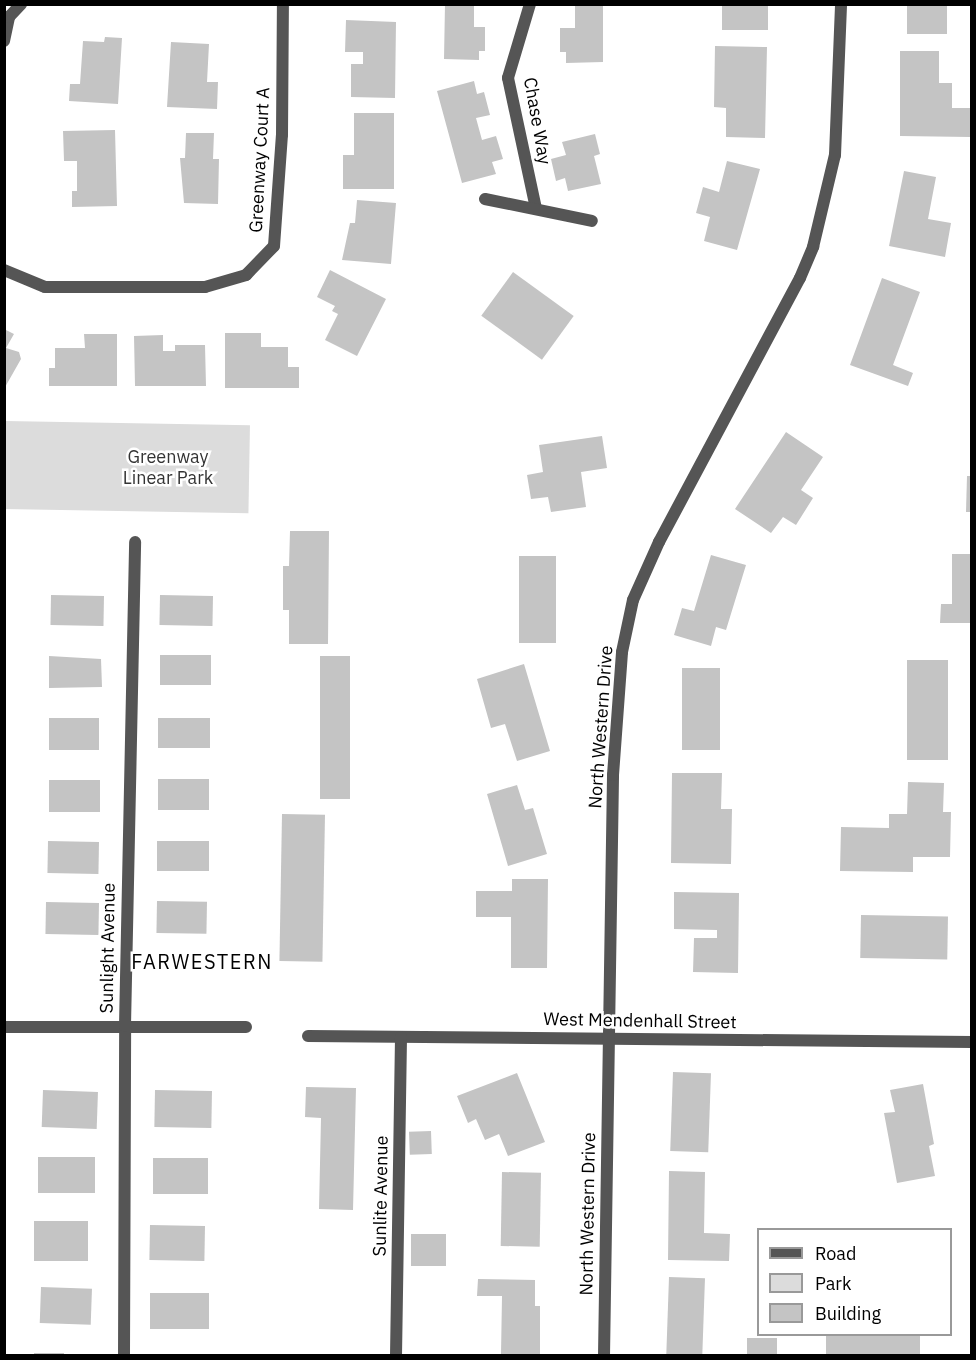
<!DOCTYPE html>
<html>
<head>
<meta charset="utf-8">
<style>
	body { margin:0 }
	#map { position:relative; width:976px; height:1360px; overflow:hidden; background:#fff; font-family:"IBM Plex Sans",sans-serif }
	div>[style] { position:absolute }
	.green>* { inset:0; background:#dcdcdc; transform-origin:0 0 }
	.building>* { inset:0; background:#c4c4c4; transform-origin:0 0 }
	.minor>* { height:12px; margin:-6px; padding:0 6px; transform-origin:6px; border-radius:6px; background:#555 }
	span { translate:-50% -50%; white-space:nowrap; text-align:center; line-height:1.15; -webkit-text-stroke:5px #fff; paint-order:stroke }
	.street-label { font-size:18px; color:#000 }
	.park-label { font-size:18px; color:#333 }
	.neighbourhood-label { font-size:20px; color:#000; letter-spacing:1.5px }
	.frame { position:absolute; inset:0; border:6px solid #000; pointer-events:none }
	.legend { position:absolute; left:757px; top:1228px; width:195px; height:108px; box-sizing:border-box; background:#fff; border:2px solid #999; margin:0; padding:8px 10px; list-style:none; font-size:18px; color:#000 }
	.legend li { display:flex; align-items:center; gap:12px; height:30px }
	.legend b { width:30px; border:2px solid #999 }
</style>
</head>
<body>
<div id="map">
	<div class="green">
		<i style="left:5px;top:421px;width:245px;height:88px;rotate:1deg"></i>
	</div>
	<div class="building">
		<i style="clip-path:polygon(445px 4px,474px 4px,474px 27px,485px 27px,485px 51px,479px 51px,479px 60px,444px 59px)"></i>
		<i style="clip-path:polygon(575px 4px,603px 4px,603px 62px,566px 63px,566px 52px,560px 52px,560px 28px,575px 28px)"></i>
		<i style="left:722px;top:4px;width:46px;height:26px"></i>
		<i style="left:907px;top:4px;width:40px;height:30px"></i>
		<i style="clip-path:polygon(346px 20px,396px 22px,395px 98px,351px 97px,351px 64px,363px 64px,363px 52px,345px 52px)"></i>
		<i style="clip-path:polygon(105px 37px,122px 38px,118px 104px,69px 101px,70px 84px,80px 84px,83px 41px,104px 42px)"></i>
		<i style="clip-path:polygon(171px 42px,209px 44px,207px 82px,218px 82px,217px 109px,167px 107px)"></i>
		<i style="clip-path:polygon(715px 46px,767px 47px,765px 138px,726px 137px,726px 108px,714px 107px)"></i>
		<i style="clip-path:polygon(900px 51px,939px 51px,939px 83px,952px 83px,952px 108px,970px 108px,970px 137px,900px 136px)"></i>
		<i style="clip-path:polygon(474px 81px,477px 94px,484px 92px,490px 115px,476px 118px,482px 140px,496px 136px,503px 159px,492px 162px,496px 174px,462px 183px,437px 91px)"></i>
		<i style="clip-path:polygon(354px 113px,394px 113px,394px 189px,343px 189px,343px 155px,354px 155px)"></i>
		<i style="clip-path:polygon(115px 130px,117px 206px,72px 207px,72px 191px,77px 191px,77px 161px,64px 161px,63px 131px)"></i>
		<i style="clip-path:polygon(186px 133px,214px 133px,213px 159px,219px 159px,218px 204px,184px 203px,180px 158px,185px 158px)"></i>
		<i style="clip-path:polygon(595px 134px,600px 154px,594px 156px,601px 184px,568px 191px,565px 178px,556px 181px,551px 159px,566px 155px,562px 142px)"></i>
		<i style="clip-path:polygon(727px 161px,760px 169px,737px 250px,704px 241px,710px 217px,696px 213px,703px 187px,719px 192px)"></i>
		<i style="clip-path:polygon(904px 171px,936px 177px,928px 219px,951px 223px,945px 257px,889px 246px)"></i>
		<i style="clip-path:polygon(357px 200px,396px 203px,391px 264px,342px 260px,350px 223px,355px 223px)"></i>
		<i style="clip-path:polygon(330px 270px,386px 299px,357px 356px,325px 340px,338px 314px,332px 311px,335px 306px,317px 297px)"></i>
		<i style="left:513px;top:272px;width:75px;height:54px;rotate:36deg"></i>
		<i style="clip-path:polygon(882px 278px,920px 292px,893px 365px,913px 373px,908px 386px,850px 365px)"></i>
		<i style="clip-path:polygon(4px 329px,14px 334px,6px 348px,19px 352px,21px 359px,4px 389px)"></i>
		<i style="clip-path:polygon(225px 333px,261px 333px,261px 347px,288px 347px,288px 367px,299px 367px,299px 388px,225px 388px)"></i>
		<i style="clip-path:polygon(84px 334px,117px 334px,117px 386px,49px 386px,49px 368px,55px 368px,55px 348px,85px 348px)"></i>
		<i style="clip-path:polygon(163px 335px,163px 351px,175px 351px,175px 345px,205px 345px,206px 386px,135px 386px,134px 336px)"></i>
		<i style="clip-path:polygon(786px 432px,823px 457px,801px 490px,813px 498px,796px 525px,783px 517px,771px 533px,735px 509px)"></i>
		<i style="clip-path:polygon(602px 436px,607px 468px,581px 472px,586px 507px,551px 512px,548px 497px,531px 499px,527px 475px,543px 472px,539px 445px)"></i>
		<i style="clip-path:polygon(967px 476px,972px 476px,972px 512px,966px 512px)"></i>
		<i style="clip-path:polygon(290px 531px,329px 531px,328px 644px,289px 644px,289px 610px,283px 610px,283px 566px,289px 566px)"></i>
		<i style="clip-path:polygon(952px 554px,972px 554px,972px 623px,940px 623px,941px 604px,952px 604px)"></i>
		<i style="clip-path:polygon(711px 555px,746px 565px,726px 630px,716px 627px,711px 646px,674px 635px,682px 608px,694px 611px)"></i>
		<i style="left:519px;top:556px;width:37px;height:87px"></i>
		<i style="left:51px;top:595px;width:53px;height:30px;rotate:1deg"></i>
		<i style="left:160px;top:595px;width:53px;height:30px;rotate:1deg"></i>
		<i style="left:211px;top:655px;width:30px;height:51px;rotate:90deg"></i>
		<i style="clip-path:polygon(49px 656px,101px 659px,102px 687px,49px 688px)"></i>
		<i style="left:320px;top:656px;width:30px;height:143px"></i>
		<i style="left:907px;top:660px;width:41px;height:100px"></i>
		<i style="clip-path:polygon(524px 664px,550px 751px,517px 761px,505px 724px,491px 728px,477px 679px)"></i>
		<i style="left:682px;top:668px;width:38px;height:82px"></i>
		<i style="left:49px;top:718px;width:50px;height:32px"></i>
		<i style="left:158px;top:718px;width:52px;height:30px"></i>
		<i style="clip-path:polygon(672px 773px,722px 773px,721px 809px,732px 809px,731px 864px,671px 863px)"></i>
		<i style="left:158px;top:779px;width:51px;height:31px"></i>
		<i style="left:49px;top:780px;width:51px;height:32px"></i>
		<i style="clip-path:polygon(908px 782px,944px 783px,943px 812px,951px 812px,950px 857px,913px 857px,913px 872px,840px 871px,841px 827px,889px 828px,889px 814px,907px 814px)"></i>
		<i style="clip-path:polygon(517px 785px,525px 810px,533px 808px,547px 854px,508px 866px,487px 794px)"></i>
		<i style="left:282px;top:814px;width:43px;height:147px;rotate:1deg"></i>
		<i style="left:48px;top:841px;width:51px;height:32px;rotate:1deg"></i>
		<i style="left:157px;top:841px;width:52px;height:30px"></i>
		<i style="clip-path:polygon(512px 879px,548px 879px,547px 968px,511px 968px,511px 917px,476px 917px,476px 891px,512px 891px)"></i>
		<i style="clip-path:polygon(674px 892px,739px 893px,738px 973px,693px 972px,694px 938px,717px 938px,717px 930px,674px 929px)"></i>
		<i style="left:157px;top:901px;width:50px;height:32px;rotate:1deg"></i>
		<i style="left:46px;top:902px;width:53px;height:32px;rotate:1deg"></i>
		<i style="left:861px;top:915px;width:87px;height:43px;rotate:1deg"></i>
		<i style="left:673px;top:1072px;width:38px;height:79px;rotate:2deg"></i>
		<i style="clip-path:polygon(517px 1073px,545px 1142px,508px 1156px,499px 1134px,485px 1140px,476px 1119px,468px 1123px,457px 1096px)"></i>
		<i style="clip-path:polygon(923px 1084px,934px 1144px,929px 1146px,935px 1176px,897px 1183px,884px 1113px,895px 1112px,890px 1090px)"></i>
		<i style="clip-path:polygon(306px 1087px,356px 1088px,353px 1210px,319px 1209px,321px 1118px,305px 1117px)"></i>
		<i style="left:43px;top:1090px;width:55px;height:37px;rotate:2deg"></i>
		<i style="left:155px;top:1090px;width:57px;height:37px;rotate:1deg"></i>
		<i style="left:431px;top:1131px;width:23px;height:22px;rotate:88deg"></i>
		<i style="left:38px;top:1157px;width:57px;height:36px"></i>
		<i style="left:153px;top:1158px;width:55px;height:36px"></i>
		<i style="clip-path:polygon(669px 1171px,705px 1172px,704px 1233px,730px 1234px,729px 1261px,668px 1260px)"></i>
		<i style="left:502px;top:1172px;width:39px;height:74px;rotate:1deg"></i>
		<i style="left:88px;top:1221px;width:40px;height:54px;rotate:90deg"></i>
		<i style="left:150px;top:1225px;width:55px;height:35px;rotate:1deg"></i>
		<i style="left:411px;top:1234px;width:35px;height:32px"></i>
		<i style="left:669px;top:1277px;width:36px;height:79px;rotate:2deg"></i>
		<i style="clip-path:polygon(478px 1279px,535px 1280px,535px 1306px,540px 1306px,540px 1355px,501px 1354px,502px 1296px,477px 1296px)"></i>
		<i style="left:41px;top:1287px;width:51px;height:36px;rotate:2deg"></i>
		<i style="left:209px;top:1293px;width:36px;height:59px;rotate:90deg"></i>
		<i style="left:826px;top:1334px;width:94px;height:22px"></i>
		<i style="left:777px;top:1338px;width:18px;height:30px;rotate:90deg"></i>
		<i style="left:34px;top:1353px;width:30px;height:3px"></i>
	</div>
	<div class="minor">
		<i style="left:530px;top:4px;width:77px;rotate:106.6deg"></i>
		<i style="left:508px;top:78px;width:134px;rotate:77.9deg"></i>
		<i style="left:4px;top:41px;width:25px;rotate:-78deg"></i>
		<i style="left:9px;top:17px;width:18px;rotate:-47deg"></i>
		<i style="left:485px;top:199px;width:109px;rotate:11.6deg"></i>
		<i style="left:4px;top:270px;width:44px;rotate:22.5deg"></i>
		<i style="left:45px;top:287px;width:160px"></i>
		<i style="left:205px;top:287px;width:43px;rotate:-16.3deg"></i>
		<i style="left:246px;top:275px;width:40px;rotate:-46deg"></i>
		<i style="left:274px;top:246px;width:111px;rotate:-85.9deg"></i>
		<i style="left:282px;top:135px;width:131px;rotate:-89.6deg"></i>
		<i style="left:4px;top:1027px;width:242px"></i>
		<i style="left:308px;top:1036px;width:664px;rotate:0.52deg"></i>
		<i style="left:124px;top:1356px;width:330px;rotate:-89.8deg"></i>
		<i style="left:125px;top:1026px;width:484px;rotate:-88.8deg"></i>
		<i style="left:396px;top:1356px;width:319px;rotate:-89.1deg"></i>
		<i style="left:604px;top:1356px;width:581px;rotate:-89.11deg"></i>
		<i style="left:613px;top:775px;width:123px;rotate:-85.8deg"></i>
		<i style="left:622px;top:652px;width:53px;rotate:-78.1deg"></i>
		<i style="left:633px;top:600px;width:64px;rotate:-65.9deg"></i>
		<i style="left:659px;top:542px;width:299px;rotate:-61.9deg"></i>
		<i style="left:800px;top:278px;width:34px;rotate:-67deg"></i>
		<i style="left:813px;top:247px;width:95px;rotate:-76.6deg"></i>
		<i style="left:835px;top:155px;width:151px;rotate:-87.7deg"></i>
	</div>
	<div class="street-label">
		<span style="left:537px;top:121px;rotate:80deg">Chase Way</span>
		<span style="left:260px;top:160px;rotate:-87deg">Greenway Court A</span>
		<span style="left:601px;top:727px;rotate:-86deg">North Western Drive</span>
		<span style="left:108px;top:948px;rotate:-89deg">Sunlight Avenue</span>
		<span style="left:640px;top:1021px;rotate:1deg">West Mendenhall Street</span>
		<span style="left:381px;top:1196px;rotate:-89deg">Sunlite Avenue</span>
		<span style="left:588px;top:1214px;rotate:-89deg">North Western Drive</span>
	</div>
	<div class="park-label">
		<span style="left:168px;top:468px">Greenway<br>Linear Park</span>
	</div>
	<div class="neighbourhood-label">
		<span style="left:202px;top:961px">FARWESTERN</span>
	</div>
	<div class="frame"></div>
	<ul class="legend">
	<li><b style="height:8px;background:#555"></b>Road</li>
	<li><b style="height:16px;background:#dcdcdc"></b>Park</li>
	<li><b style="height:16px;background:#c4c4c4"></b>Building</li>
	</ul>
</div>
</body>
</html>
